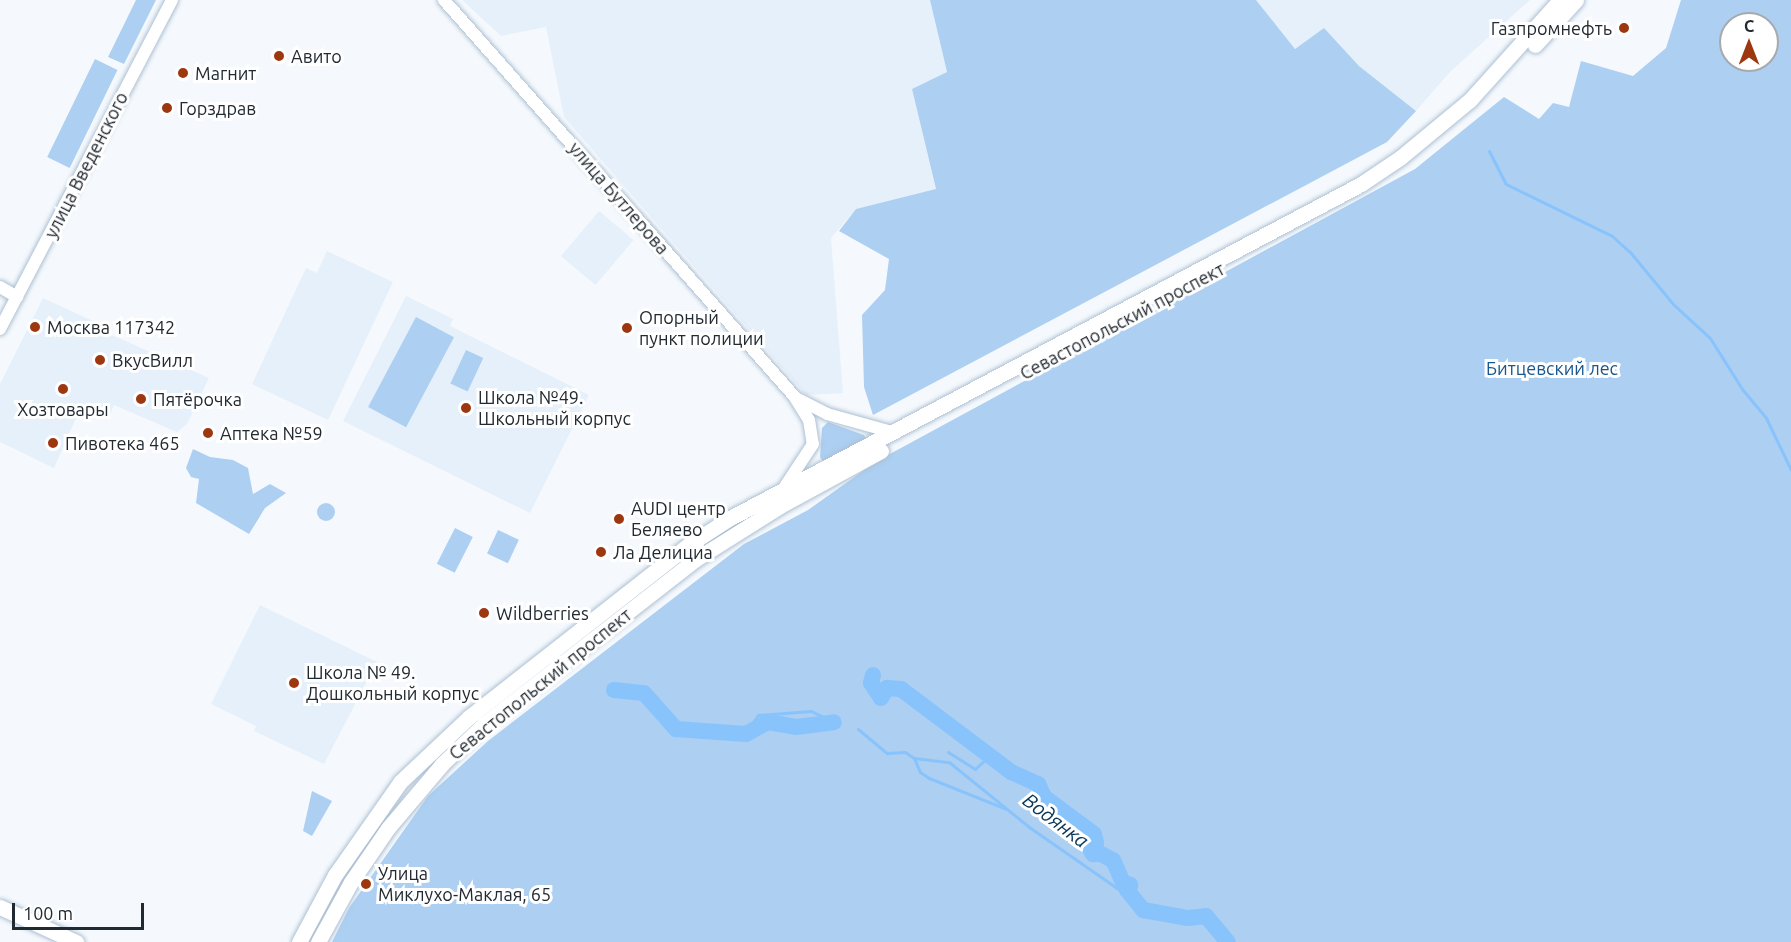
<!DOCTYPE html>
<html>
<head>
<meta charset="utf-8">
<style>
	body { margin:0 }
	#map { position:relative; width:1791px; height:942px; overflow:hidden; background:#f5f9fd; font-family:Ubuntu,sans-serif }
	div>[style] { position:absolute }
	.built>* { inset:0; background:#e6f0fa; transform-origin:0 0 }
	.green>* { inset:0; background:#accff2; transform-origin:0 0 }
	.round { border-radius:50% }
	.stream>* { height:3px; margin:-1.5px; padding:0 1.5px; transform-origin:1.5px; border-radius:1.5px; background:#89c3fc }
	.river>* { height:16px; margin:-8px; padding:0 8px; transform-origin:8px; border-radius:8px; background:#89c3fc }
	.roads { filter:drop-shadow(0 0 2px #adc0d3) drop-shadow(0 0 2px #adc0d3) }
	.minor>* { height:12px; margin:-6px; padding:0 6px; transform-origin:6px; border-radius:6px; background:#fff }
	.major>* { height:15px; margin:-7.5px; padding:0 7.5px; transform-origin:7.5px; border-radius:7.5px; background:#fff }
	.dots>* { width:16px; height:16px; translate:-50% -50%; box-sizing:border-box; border:3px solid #fff; border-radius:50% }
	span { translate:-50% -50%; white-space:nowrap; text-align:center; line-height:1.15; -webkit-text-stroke:6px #fff; paint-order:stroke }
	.poi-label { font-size:18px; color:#222a31 }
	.right { translate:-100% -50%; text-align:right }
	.left { translate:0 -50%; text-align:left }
	.street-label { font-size:18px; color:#222a31 }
	.park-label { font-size:18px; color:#19568b }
	.water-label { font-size:20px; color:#073458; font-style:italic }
	.north { position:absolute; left:1719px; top:12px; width:60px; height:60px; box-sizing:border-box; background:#fff; border:2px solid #a7aaad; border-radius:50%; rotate:0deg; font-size:16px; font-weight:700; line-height:24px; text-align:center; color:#222a31 }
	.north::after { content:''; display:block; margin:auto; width:21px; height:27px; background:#9d3710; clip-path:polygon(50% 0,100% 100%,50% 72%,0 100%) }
	.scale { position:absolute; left:12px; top:903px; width:132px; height:27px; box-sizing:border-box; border:3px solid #222a31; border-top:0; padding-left:8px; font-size:18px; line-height:21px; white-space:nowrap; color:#222a31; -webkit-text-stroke:4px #fff; paint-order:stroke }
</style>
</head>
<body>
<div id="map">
	<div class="built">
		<i style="clip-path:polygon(462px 0,930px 0,947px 72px,912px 89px,936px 190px,856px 209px,831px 238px,843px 393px,806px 395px,564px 117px,546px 27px,501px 36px)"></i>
		<i style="clip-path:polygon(1256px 0,1530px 0,1450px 72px,1416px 111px,1359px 66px,1324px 28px,1295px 49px)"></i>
		<i style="left:599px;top:211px;width:45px;height:59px;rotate:40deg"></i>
		<i style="clip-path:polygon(327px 251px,393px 282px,328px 420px,252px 384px,306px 268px,317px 273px)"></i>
		<i style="clip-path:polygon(406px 296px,453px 319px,450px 326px,589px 395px,530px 513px,343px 421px)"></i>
		<i style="clip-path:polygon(43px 298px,95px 322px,103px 331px,209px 378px,187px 424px,177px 432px,114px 405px,108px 419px,76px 418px,54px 468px,0 442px,0 384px)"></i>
		<i style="clip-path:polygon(260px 605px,377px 662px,324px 764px,254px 731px,256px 726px,211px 704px)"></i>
	</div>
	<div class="green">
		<i style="clip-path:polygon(136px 0,156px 0,124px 64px,108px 57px)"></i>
		<i style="clip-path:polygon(930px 0,1256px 0,1295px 49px,1324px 28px,1359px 66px,1416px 111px,1387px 142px,873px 415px,864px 387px,862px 315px,885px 290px,889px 259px,839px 231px,856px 209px,936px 189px,912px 89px,947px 72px)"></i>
		<i style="clip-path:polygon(evenodd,1681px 0,1791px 0,1791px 942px,332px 942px,349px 908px,428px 796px,488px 741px,744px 544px,808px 510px,877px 461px,1415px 169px,1504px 97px,1539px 119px,1553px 103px,1569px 107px,1581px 61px,1633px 76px,1666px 48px,1681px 0,1731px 24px,1767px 24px,1767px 60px,1731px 60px,1731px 24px)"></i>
		<i style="left:95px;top:59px;width:25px;height:109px;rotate:26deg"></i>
		<i style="left:416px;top:317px;width:43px;height:102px;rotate:28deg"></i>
		<i style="left:466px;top:350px;width:19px;height:37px;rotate:25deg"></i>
		<i style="clip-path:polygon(828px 422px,864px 435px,866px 439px,824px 463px,820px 457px,822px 428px)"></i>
		<i style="clip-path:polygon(193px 449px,210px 457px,233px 460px,248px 468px,253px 494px,270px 484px,286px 493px,265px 508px,249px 534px,196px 503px,199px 479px,191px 477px,186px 468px)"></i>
		<i class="round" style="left:317px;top:503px;width:18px;height:18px"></i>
		<i style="left:455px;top:528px;width:20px;height:40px;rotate:27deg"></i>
		<i style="left:498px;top:530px;width:23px;height:26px;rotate:25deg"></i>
		<i style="clip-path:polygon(312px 791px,332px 801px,312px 836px,303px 831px)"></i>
	</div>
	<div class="stream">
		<i style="left:1489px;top:151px;width:37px;rotate:63deg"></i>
		<i style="left:1506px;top:184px;width:118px;rotate:26.1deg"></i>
		<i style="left:1612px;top:236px;width:24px;rotate:42deg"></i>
		<i style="left:1630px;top:252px;width:67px;rotate:50.4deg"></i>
		<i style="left:1673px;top:304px;width:50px;rotate:42.6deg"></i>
		<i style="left:1710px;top:338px;width:60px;rotate:57.9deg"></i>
		<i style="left:1742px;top:389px;width:38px;rotate:50deg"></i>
		<i style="left:1766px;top:418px;width:58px;rotate:64.3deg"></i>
		<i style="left:858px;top:729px;width:38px;rotate:40deg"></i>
		<i style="left:887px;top:753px;width:18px;rotate:-3deg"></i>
		<i style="left:905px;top:752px;width:11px;rotate:34deg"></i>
		<i style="left:914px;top:758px;width:35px;rotate:7deg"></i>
		<i style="left:949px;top:762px;width:103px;rotate:39.1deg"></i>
		<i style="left:1029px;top:827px;width:128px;rotate:34.8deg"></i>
		<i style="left:746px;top:734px;width:22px;rotate:-58deg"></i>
		<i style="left:758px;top:715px;width:53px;rotate:-4.3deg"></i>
		<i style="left:811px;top:711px;width:25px;rotate:26deg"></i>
		<i style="left:948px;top:752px;width:32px;rotate:32deg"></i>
		<i style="left:975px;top:769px;width:19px;rotate:-43deg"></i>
		<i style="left:914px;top:758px;width:15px;rotate:67deg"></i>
		<i style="left:920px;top:772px;width:11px;rotate:34deg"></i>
		<i style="left:929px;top:778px;width:83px;rotate:21.9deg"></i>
	</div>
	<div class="river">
		<i style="left:873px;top:675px;width:8px;rotate:104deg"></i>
		<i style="left:871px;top:683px;width:18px;rotate:56deg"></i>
		<i style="left:881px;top:698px;width:12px;rotate:-59deg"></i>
		<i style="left:887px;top:688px;width:14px;rotate:4deg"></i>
		<i style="left:901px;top:689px;width:138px;rotate:37deg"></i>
		<i style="left:1011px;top:772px;width:30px;rotate:24deg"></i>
		<i style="left:1038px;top:784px;width:14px;rotate:65deg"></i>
		<i style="left:1044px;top:797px;width:62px;rotate:36.5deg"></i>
		<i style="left:1094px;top:834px;width:9px;rotate:77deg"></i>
		<i style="left:1096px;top:843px;width:9px;rotate:174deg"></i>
		<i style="left:1087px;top:844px;width:12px;rotate:59deg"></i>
		<i style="left:1093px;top:854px;width:6px;rotate:-9deg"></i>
		<i style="left:1099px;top:853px;width:16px;rotate:27deg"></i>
		<i style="left:1113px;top:860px;width:24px;rotate:66deg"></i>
		<i style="left:1123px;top:882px;width:8px;rotate:23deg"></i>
		<i style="left:1130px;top:885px;width:6px;rotate:121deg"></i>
		<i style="left:1127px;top:890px;width:26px;rotate:51deg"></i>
		<i style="left:1143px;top:910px;width:46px;rotate:10.1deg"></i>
		<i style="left:1188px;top:918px;width:18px;rotate:-6deg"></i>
		<i style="left:1206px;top:916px;width:34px;rotate:50deg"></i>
		<i style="left:614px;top:690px;width:30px;rotate:6deg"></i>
		<i style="left:644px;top:693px;width:48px;rotate:48.4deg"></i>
		<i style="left:676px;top:729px;width:70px;rotate:4.1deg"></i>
		<i style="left:746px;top:734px;width:25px;rotate:-29deg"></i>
		<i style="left:768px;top:722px;width:28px;rotate:10deg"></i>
		<i style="left:796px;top:727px;width:38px;rotate:-7deg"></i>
	</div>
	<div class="roads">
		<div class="minor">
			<i style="left:444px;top:0;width:529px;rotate:48.53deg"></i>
			<i style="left:794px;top:396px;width:28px;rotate:58deg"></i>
			<i style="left:809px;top:420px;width:24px;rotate:81deg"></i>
			<i style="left:813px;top:444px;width:53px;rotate:123.4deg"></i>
			<i style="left:0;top:287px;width:20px;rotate:30deg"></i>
			<i style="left:0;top:329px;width:371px;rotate:-62.4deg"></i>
			<i style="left:798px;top:399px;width:33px;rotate:27deg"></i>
			<i style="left:827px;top:414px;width:71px;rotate:15.6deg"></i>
		</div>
		<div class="major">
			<i style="left:1535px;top:45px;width:61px;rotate:-47.7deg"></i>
			<i style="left:0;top:907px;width:84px;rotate:24.7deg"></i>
			<i style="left:299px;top:942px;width:76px;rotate:-61.8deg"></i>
			<i style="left:335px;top:875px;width:113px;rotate:-55deg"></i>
			<i style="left:400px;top:782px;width:95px;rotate:-43.3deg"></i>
			<i style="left:469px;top:717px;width:281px;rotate:-38.1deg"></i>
			<i style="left:690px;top:544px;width:48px;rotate:-33deg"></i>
			<i style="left:730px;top:518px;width:714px;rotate:-27.89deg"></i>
			<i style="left:1361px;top:184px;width:48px;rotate:-34deg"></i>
			<i style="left:1401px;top:157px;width:89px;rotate:-39.6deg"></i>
			<i style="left:1470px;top:100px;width:135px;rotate:-48deg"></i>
			<i style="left:318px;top:942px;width:68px;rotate:-61.2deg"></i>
			<i style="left:351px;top:882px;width:65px;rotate:-55.6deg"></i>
			<i style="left:388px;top:828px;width:84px;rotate:-49.8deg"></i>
			<i style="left:442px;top:764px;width:58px;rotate:-43.6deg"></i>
			<i style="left:484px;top:724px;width:269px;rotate:-37.9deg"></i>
			<i style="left:696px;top:559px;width:99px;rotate:-32.2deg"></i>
			<i style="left:780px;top:506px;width:115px;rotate:-28.6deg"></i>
		</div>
	</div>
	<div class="dots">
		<i style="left:1624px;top:28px;background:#9d3710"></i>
		<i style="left:279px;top:56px;background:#9d3710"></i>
		<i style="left:183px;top:73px;background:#9d3710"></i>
		<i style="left:167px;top:108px;background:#9d3710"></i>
		<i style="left:35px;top:327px;background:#9d3710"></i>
		<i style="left:627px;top:328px;background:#9d3710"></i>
		<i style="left:100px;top:360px;background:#9d3710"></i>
		<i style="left:63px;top:389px;background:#9d3710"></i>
		<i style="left:141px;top:399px;background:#9d3710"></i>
		<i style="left:466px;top:408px;background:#9d3710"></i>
		<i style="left:208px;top:433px;background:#9d3710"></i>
		<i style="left:53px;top:443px;background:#9d3710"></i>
		<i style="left:619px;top:519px;background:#9d3710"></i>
		<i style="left:601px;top:552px;background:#9d3710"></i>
		<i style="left:484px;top:613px;background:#9d3710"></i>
		<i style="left:294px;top:683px;background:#9d3710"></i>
		<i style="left:366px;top:884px;background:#9d3710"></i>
	</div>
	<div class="poi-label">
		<span class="right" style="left:1612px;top:28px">Газпромнефть</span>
		<span class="left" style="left:291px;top:56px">Авито</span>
		<span class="left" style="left:195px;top:73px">Магнит</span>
		<span class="left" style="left:179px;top:108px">Горздрав</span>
		<span class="left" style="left:639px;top:328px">Опорный<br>пункт полиции</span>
		<span class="left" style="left:47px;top:327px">Москва 117342</span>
		<span class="left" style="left:112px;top:360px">ВкусВилл</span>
		<span class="left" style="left:478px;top:408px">Школа №49.<br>Школьный корпус</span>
		<span class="left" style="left:153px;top:399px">Пятёрочка</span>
		<span style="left:63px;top:409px">Хозтовары</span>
		<span class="left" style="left:220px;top:433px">Аптека №59</span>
		<span class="left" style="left:65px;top:443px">Пивотека 465</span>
		<span class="left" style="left:631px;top:519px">AUDI центр<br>Беляево</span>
		<span class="left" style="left:613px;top:552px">Ла Делициа</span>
		<span class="left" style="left:496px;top:613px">Wildberries</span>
		<span class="left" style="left:306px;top:683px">Школа № 49.<br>Дошкольный корпус</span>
		<span class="left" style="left:378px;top:884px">Улица<br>Миклухо-Маклая, 65</span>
	</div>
	<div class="street-label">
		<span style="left:86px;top:165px;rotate:-63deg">улица Введенского</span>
		<span style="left:619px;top:198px;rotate:49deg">улица Бутлерова</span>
		<span style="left:1122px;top:321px;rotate:-28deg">Севастопольский проспект</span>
		<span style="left:540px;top:684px;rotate:-39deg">Севастопольский проспект</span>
	</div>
	<div class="park-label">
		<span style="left:1552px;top:368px">Битцевский лес</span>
	</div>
	<div class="water-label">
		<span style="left:1056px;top:820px;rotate:37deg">Водянка</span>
	</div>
	<div class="north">С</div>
	<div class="scale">100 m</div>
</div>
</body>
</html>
